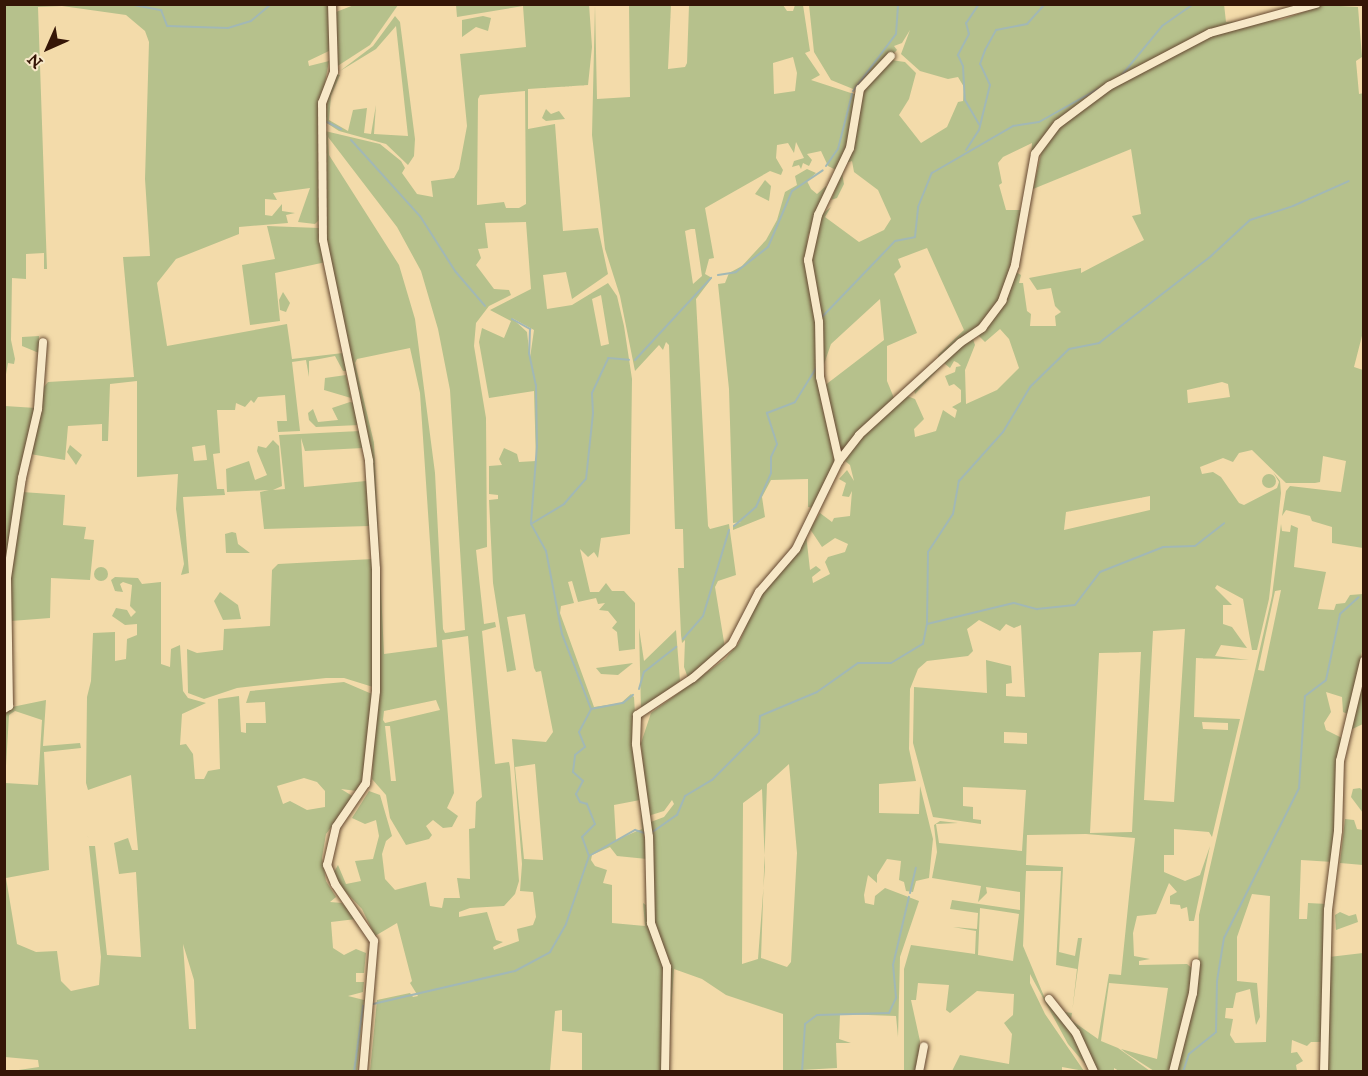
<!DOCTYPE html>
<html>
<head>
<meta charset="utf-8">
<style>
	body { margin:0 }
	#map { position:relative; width:1368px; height:1076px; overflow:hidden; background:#f3dbaa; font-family:"IM FELL DW Pica",serif }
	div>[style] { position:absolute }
	.green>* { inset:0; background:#b6c18c }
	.round { border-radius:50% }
	.stream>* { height:2px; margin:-1px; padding:0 1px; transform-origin:1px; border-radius:1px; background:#a2b8b5 }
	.roads { filter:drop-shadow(0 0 2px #644730) drop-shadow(0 0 2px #644730) }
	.minor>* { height:8px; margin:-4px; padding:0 4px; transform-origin:4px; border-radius:4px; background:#f7e8c8 }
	span { translate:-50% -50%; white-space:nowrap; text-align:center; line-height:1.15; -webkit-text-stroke:5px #f7e8c8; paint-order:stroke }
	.frame { position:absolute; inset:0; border:6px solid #351607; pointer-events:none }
	.north { position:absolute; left:18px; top:18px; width:60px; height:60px; -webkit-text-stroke:4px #f7e8c8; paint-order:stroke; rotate:225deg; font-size:16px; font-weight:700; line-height:24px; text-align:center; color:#351607 }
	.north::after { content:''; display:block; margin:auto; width:21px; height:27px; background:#351607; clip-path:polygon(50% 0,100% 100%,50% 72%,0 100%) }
</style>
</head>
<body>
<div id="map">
	<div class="green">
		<i style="clip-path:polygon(evenodd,589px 4px,592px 47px,588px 85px,528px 89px,528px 129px,555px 124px,563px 231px,598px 228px,608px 274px,572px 299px,566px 272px,543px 275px,547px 309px,572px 305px,608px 283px,617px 296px,624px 326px,632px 379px,630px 534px,601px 538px,598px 558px,594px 552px,588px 557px,580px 549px,590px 592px,599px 592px,606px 583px,612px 591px,624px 591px,635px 603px,635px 649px,619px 651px,617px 632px,612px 628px,617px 622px,608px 611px,599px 610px,605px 603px,598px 604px,596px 598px,578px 602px,572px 581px,568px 582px,574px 603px,561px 606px,560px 613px,594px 707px,621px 703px,631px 694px,634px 697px,640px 800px,614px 805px,616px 840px,642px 829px,640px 801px,647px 859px,617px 856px,610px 847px,592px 855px,591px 860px,595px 866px,607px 870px,603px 883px,612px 885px,612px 923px,645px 926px,643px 903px,646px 905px,650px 929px,664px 966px,662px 1071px,582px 1071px,582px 1033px,562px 1031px,562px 1010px,555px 1011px,550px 1071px,370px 1071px,377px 1000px,410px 993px,413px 997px,418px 996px,410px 983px,412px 981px,397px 923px,375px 936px,362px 909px,341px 887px,334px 872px,338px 865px,346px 884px,361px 881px,355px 861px,373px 859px,379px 836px,376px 820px,365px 824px,352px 818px,369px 791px,380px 795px,392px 836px,386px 841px,382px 854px,385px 879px,395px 890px,426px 882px,430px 906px,442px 908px,444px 898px,460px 898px,457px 878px,470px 879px,469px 829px,475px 828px,476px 802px,482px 797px,468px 636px,442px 640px,454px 793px,447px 808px,458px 816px,452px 827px,443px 828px,433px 820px,426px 826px,432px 835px,429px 839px,406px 845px,390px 818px,386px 795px,372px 779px,378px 653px,371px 454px,325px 232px,325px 131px,380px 144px,401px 161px,405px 168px,402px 173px,417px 194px,433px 197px,431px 181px,454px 178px,459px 169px,467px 126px,460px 54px,526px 47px,523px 6px,457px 17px,456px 5px,589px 4px,525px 91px,526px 204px,519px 208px,506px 208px,504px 202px,477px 205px,478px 99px,480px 95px,525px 91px,589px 4px,328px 137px,397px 227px,421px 271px,438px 329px,450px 390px,465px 630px,445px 633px,443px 629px,435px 473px,415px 319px,399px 265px,329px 155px,328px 137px,589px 4px,526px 222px,531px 289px,490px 310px,511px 321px,504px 338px,482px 328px,479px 342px,489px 398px,534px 391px,536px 461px,519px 462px,517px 454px,504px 448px,499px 459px,502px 465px,489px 466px,489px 494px,498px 495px,498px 499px,489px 500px,493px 583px,507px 672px,516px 670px,507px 617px,525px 614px,534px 668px,536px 672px,541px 671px,553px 732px,546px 742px,512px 739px,522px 864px,520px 891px,533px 892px,536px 917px,533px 925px,517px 929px,519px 941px,494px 950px,493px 947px,503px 942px,496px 940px,487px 912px,459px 917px,459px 912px,470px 908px,504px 906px,515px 894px,519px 881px,510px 767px,509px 762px,495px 764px,482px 631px,496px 627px,495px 622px,484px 624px,476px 550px,487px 547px,486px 418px,474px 346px,476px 323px,489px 306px,511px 295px,509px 290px,494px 289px,476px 265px,481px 258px,478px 249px,488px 248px,485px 223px,526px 222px,589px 4px,601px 295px,609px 344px,601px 346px,592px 299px,601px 295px,589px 4px,512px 318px,534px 330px,530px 358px,527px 332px,512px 318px,589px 4px,410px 348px,420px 393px,437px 647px,384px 654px,374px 443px,355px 363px,357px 359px,410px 348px,589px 4px,436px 700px,440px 710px,385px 723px,383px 720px,384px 711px,436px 700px,589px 4px,385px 726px,390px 726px,396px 781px,391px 781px,385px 726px,589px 4px,535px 764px,543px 859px,543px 860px,524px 859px,515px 767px,535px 764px)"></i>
		<i style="clip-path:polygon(evenodd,629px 4px,671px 5px,668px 69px,685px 67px,687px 63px,689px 5px,783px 5px,787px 11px,793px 11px,795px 5px,803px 5px,810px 51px,805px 53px,820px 75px,811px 80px,857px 95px,855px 118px,838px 171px,828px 166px,821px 151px,807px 154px,812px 160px,809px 166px,803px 163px,801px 169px,799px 165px,792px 167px,794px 161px,804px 158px,796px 142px,794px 153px,788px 143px,777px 145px,776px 158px,783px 170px,781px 175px,770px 171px,705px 208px,714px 258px,709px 259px,705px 274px,712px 278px,696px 299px,708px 526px,710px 529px,729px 524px,736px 575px,718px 581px,715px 587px,725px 648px,688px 678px,684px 667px,685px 640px,682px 643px,681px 635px,678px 568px,684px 568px,683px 529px,675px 529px,669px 345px,666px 342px,663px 350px,659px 345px,635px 371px,620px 296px,605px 249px,592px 135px,595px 5px,597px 99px,630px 97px,629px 4px,793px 57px,797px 73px,795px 91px,774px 94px,773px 63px,793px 57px,629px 4px,691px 229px,695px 229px,702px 276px,693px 284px,685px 231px,691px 229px)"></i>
		<i style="clip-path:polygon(evenodd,1224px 4px,1226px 22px,1281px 20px,1323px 5px,1358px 7px,1362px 57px,1356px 61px,1359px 94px,1364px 93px,1364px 328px,1354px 367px,1363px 370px,1363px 548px,1332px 543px,1332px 527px,1312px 521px,1310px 516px,1286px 510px,1282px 516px,1286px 491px,1290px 486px,1341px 492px,1346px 461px,1323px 456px,1320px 482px,1315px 483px,1286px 483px,1252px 450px,1239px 453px,1233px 462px,1223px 458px,1200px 467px,1202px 474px,1213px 472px,1221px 477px,1239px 503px,1244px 505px,1277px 488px,1279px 482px,1273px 472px,1280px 481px,1281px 493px,1269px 599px,1257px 650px,1252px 650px,1243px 599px,1217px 585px,1215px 588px,1232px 605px,1223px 605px,1223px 624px,1232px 627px,1247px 648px,1221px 645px,1215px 656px,1249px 660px,1196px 658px,1194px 717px,1240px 719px,1212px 837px,1209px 832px,1174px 829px,1174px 855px,1164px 855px,1164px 872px,1185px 881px,1200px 875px,1210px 846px,1194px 921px,1189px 921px,1187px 907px,1181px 909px,1180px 905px,1170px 904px,1170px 896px,1177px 892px,1169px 883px,1156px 914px,1137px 916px,1133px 933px,1134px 956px,1150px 959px,1139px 961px,1139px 965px,1187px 964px,1194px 970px,1170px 1071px,1154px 1071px,1126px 1053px,1121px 1049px,1157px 1059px,1168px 988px,1109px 983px,1101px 1041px,1118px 1048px,1150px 1071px,1119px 1071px,1114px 1068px,1114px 1071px,1096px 1071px,1064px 1012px,1072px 1013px,1077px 969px,1056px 965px,1061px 871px,1026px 871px,1023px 946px,1046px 1001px,1074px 1034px,1091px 1071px,1068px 1044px,1030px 974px,1030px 983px,1045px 1014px,1084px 1071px,1062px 1067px,1062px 1072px,952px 1071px,960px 1055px,1009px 1064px,1012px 1034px,1004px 1023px,1013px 1015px,1014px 994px,977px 991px,950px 1013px,946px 1010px,949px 985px,918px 983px,916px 1000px,911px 1000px,920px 1041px,917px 1071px,904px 1071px,904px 969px,911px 945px,975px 954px,976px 931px,953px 927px,977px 929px,978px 913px,950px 909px,952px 900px,1020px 910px,1020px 892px,986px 887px,987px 893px,978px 902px,981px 886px,932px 878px,937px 852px,934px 825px,940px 821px,958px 823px,936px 824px,939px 843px,1022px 851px,1026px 790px,963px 787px,963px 806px,973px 807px,973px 819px,981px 820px,981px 824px,933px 817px,913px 743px,914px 687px,987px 693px,986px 660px,1011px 666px,1012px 683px,1006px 684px,1006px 696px,1025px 697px,1021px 625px,1014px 628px,1006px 624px,1000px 631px,979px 620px,967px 629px,973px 651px,968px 656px,927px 661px,918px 669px,910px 689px,909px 749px,916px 781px,879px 784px,879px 813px,919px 814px,920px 786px,933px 839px,929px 878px,916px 881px,913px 892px,906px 891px,904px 882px,899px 880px,901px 861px,887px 859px,877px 875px,877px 883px,868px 875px,864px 895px,865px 903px,874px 905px,875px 896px,885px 888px,919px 901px,900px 957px,898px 1037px,896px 1016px,840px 1014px,839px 1039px,851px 1043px,836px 1043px,837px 1068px,783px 1071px,783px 1014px,726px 995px,702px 979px,674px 969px,667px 1071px,670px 1002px,653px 912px,648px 823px,664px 817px,674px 804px,672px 800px,664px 811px,648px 816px,641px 743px,651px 713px,725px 659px,739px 643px,758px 598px,806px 534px,810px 570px,816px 566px,821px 570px,812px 577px,813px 583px,830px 574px,825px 562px,828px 557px,845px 552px,848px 544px,835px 538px,822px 547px,810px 529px,820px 513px,832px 522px,834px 518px,850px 516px,852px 491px,849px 497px,842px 496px,846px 483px,839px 479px,847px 470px,854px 481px,850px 465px,845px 461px,856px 442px,907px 396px,915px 399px,924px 419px,914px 429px,915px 437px,936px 431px,943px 410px,955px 418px,957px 410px,952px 407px,961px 402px,961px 390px,954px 384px,949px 386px,945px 376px,955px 372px,956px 367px,961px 366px,958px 363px,954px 361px,950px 368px,944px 363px,915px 394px,914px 390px,943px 360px,969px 340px,973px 339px,975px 345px,965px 370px,966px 404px,997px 390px,1019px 368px,1009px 339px,1000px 329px,985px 342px,978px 335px,1002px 308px,1016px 272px,1021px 275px,1019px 283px,1023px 283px,1027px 311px,1031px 314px,1030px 326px,1056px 326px,1055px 316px,1061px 312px,1055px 306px,1051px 288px,1037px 290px,1029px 278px,1081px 268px,1081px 273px,1144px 240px,1132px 216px,1141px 214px,1131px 149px,1033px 189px,1045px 137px,1028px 186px,1032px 143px,1003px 157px,998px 163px,1002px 183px,999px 185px,1006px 210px,1025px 210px,1001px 301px,980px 327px,939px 359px,938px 355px,964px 330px,927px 248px,898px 259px,901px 267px,894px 274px,917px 333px,887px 346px,887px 381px,894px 398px,909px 384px,911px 387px,841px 457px,828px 418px,810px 267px,821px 215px,831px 207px,825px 217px,859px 242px,884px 230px,891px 219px,878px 190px,854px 172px,852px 161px,846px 163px,866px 83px,891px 60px,905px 62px,916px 73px,909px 99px,899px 115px,921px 143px,947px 127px,958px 102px,963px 101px,964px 87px,958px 77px,948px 79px,920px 71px,901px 54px,910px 30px,902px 43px,894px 46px,897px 50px,858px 91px,831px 80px,814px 52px,809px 5px,1224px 4px,880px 299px,884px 340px,824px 386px,823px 367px,831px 344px,880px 299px,1224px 4px,1222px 382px,1228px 384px,1230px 397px,1188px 403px,1187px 390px,1222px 382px,1224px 4px,1150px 496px,1150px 510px,1064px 530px,1066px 512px,1150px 496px,1224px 4px,1185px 629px,1174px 802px,1144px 800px,1153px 631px,1185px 629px,1224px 4px,1141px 652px,1132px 832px,1090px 833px,1099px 653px,1141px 652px,1224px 4px,1202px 722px,1228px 723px,1228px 730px,1203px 729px,1202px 722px,1224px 4px,1004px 732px,1027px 733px,1027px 744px,1004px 743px,1004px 732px,1224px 4px,789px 764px,797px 853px,791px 962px,787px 967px,761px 958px,767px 784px,789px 764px,1224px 4px,762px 789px,765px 867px,758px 959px,742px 964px,743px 803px,762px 789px,1224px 4px,1086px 834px,1135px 838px,1121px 975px,1109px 974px,1098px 1039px,1071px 1020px,1082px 938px,1078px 938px,1075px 956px,1059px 952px,1063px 867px,1026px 865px,1027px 835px,1086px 834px,1224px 4px,980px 908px,1019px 914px,1013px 961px,978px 955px,980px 908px)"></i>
		<i style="clip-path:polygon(evenodd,4px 5px,329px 5px,329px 51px,308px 61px,309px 66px,329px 61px,319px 115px,319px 220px,315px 224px,298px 222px,310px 188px,273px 193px,277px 200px,265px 199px,265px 215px,272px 216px,282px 204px,282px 211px,295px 213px,286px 215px,288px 223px,239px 227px,239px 234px,176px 259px,157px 283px,167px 346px,287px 324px,292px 359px,343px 353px,347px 371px,343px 371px,335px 356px,309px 361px,309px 377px,306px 360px,292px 362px,300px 431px,278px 432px,277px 421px,287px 421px,285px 395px,258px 397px,254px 403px,251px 400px,245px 407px,236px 403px,235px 410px,217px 410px,220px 453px,213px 454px,217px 489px,224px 489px,225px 495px,183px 497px,189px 573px,181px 575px,184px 564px,176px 509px,178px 474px,137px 477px,137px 381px,110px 384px,108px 441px,102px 441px,102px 424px,68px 426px,65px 460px,30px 454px,42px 389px,48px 382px,134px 377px,123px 257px,150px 256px,145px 179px,149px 42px,145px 31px,126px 15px,62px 6px,38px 7px,47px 269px,44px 269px,44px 253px,26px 254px,26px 279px,12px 278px,11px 340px,15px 359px,14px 364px,8px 363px,5px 380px,4px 5px,205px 445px,207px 460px,194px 461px,192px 447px,205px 445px)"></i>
		<i style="clip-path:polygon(354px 5px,398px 5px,370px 45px,336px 67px,336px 12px)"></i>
		<i style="clip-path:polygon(395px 16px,400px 22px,415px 139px,414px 156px,408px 165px,386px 144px,339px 131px,325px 122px,328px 90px,337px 74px,340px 75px,331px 96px,329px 120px,348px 131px,353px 110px,367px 108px,364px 133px,371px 134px,376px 105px,374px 134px,408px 136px,396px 26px,376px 49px,340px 71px,373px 46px)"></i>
		<i style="clip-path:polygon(483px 16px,491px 18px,488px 31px,476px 27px,462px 37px,462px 20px)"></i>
		<i style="clip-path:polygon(546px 109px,551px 114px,559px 111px,565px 119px,546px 121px,542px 118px)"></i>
		<i style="clip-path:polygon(807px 169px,816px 173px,807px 181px,811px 189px,817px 194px,826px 186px,827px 193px,808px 236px,806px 260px,816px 324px,821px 400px,836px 467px,813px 508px,808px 507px,808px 479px,771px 480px,762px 497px,765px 517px,733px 530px,733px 525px,741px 522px,733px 523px,729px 389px,718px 284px,725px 283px,729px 273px,742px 266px,766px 240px,777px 220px,785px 192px,797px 185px,795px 176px)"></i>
		<i style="clip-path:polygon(842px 173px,844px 184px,837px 198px,831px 200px)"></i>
		<i style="clip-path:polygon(765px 180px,771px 186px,769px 201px,755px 194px)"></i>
		<i style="clip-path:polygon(267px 226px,319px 228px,326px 262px,275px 273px,280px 321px,250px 325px,242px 265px,275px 259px)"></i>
		<i style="clip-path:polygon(283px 292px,290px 303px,286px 312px,280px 310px,279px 300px)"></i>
		<i style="clip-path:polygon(39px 336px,39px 353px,22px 346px,22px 337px)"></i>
		<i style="clip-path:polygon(346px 375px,351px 398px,324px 390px,325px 378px)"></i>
		<i style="clip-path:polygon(350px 402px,354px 403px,359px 425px,316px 427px,309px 420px,308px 413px,313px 409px,318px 422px,338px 420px,332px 408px)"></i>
		<i style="clip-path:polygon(5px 406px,36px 408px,10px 534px,5px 706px)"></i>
		<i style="clip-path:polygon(360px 431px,363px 448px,305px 451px,301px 438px,304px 487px,366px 481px,369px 526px,264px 529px,260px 492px,269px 490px,227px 492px,226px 469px,249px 461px,255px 480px,267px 475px,257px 451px,258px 446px,266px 448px,273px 440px,279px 446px,282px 486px,273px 490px,285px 489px,279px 435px)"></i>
		<i style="clip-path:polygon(70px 445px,82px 455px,76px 465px,67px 452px)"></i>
		<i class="round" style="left:1262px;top:474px;width:14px;height:14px"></i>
		<i style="clip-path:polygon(22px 492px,65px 495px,63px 525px,86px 527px,84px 539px,94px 540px,90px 580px,51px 578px,50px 618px,11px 621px,10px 576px)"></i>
		<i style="clip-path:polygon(evenodd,1281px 524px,1282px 531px,1290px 532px,1291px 525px,1298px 528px,1294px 567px,1326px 572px,1318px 609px,1334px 610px,1336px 604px,1345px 603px,1350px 595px,1363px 594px,1363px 646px,1350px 715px,1343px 712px,1342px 697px,1326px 692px,1331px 712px,1324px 723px,1326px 730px,1342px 738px,1333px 862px,1301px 860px,1299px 919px,1307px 919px,1308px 903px,1327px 904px,1324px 1042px,1311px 1042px,1307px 1046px,1292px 1040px,1291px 1053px,1297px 1052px,1303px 1061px,1296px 1065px,1297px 1071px,1175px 1072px,1198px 978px,1199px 915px,1272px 596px,1281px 524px,1281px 590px,1264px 671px,1258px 670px,1275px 591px,1281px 590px,1281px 524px,1252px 894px,1270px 896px,1266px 1042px,1235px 1043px,1230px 1035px,1233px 1019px,1225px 1018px,1226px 1008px,1233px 1008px,1236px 993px,1250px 989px,1256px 1025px,1260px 1017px,1257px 983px,1237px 981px,1237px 937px,1252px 894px)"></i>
		<i style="clip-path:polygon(232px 532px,236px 533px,238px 544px,250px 553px,226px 553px,225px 534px)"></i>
		<i style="clip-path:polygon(373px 559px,373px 687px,344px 678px,326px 678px,237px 688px,204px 699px,188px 693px,187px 649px,197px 653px,223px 650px,224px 629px,270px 626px,272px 570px,278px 564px)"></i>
		<i class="round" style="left:94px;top:567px;width:14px;height:14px"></i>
		<i style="clip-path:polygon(evenodd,115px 577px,138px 578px,142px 584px,161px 582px,161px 664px,170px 667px,171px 649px,180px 645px,183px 691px,188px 698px,206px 703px,182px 714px,180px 745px,186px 744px,193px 754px,195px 779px,204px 779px,208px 771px,220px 769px,218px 699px,239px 696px,241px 732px,246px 733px,246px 723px,266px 723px,265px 702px,246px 703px,250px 691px,344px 682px,372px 694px,363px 778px,357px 791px,341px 789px,354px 797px,326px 834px,322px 858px,326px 881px,336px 897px,330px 902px,342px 903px,356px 919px,331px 922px,333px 948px,344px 955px,356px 949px,366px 953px,364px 973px,356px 973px,356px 982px,364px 982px,363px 992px,348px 996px,364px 1000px,357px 1071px,5px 1072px,39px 1067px,38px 1060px,5px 1057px,4px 712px,12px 707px,46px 700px,43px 746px,80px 743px,81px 748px,44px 752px,49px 870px,6px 878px,17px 944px,36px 952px,57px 951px,61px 981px,71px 991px,99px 985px,101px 957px,83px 791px,89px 846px,95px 846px,107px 955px,141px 957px,136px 872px,119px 874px,114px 843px,128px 838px,132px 850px,138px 850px,131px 775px,88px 790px,86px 783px,87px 697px,91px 681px,93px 633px,115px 632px,115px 661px,126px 659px,127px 639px,137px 635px,137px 624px,125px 625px,112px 616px,116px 608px,127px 610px,131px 617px,136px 612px,130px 606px,132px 585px,123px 582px,120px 584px,123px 592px,115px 591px,111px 580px,115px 577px,15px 711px,42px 720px,38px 785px,5px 783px,9px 715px,15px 711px,115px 577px,304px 778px,317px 782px,325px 791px,325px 807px,307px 810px,290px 801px,283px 804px,277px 786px,304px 778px,115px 577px,183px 944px,194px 980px,196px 1029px,189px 1029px,183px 944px)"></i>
		<i style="clip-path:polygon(220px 592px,238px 605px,241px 619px,223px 620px,214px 601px)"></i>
		<i style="clip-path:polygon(639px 628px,644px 661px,676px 630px,680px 681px,641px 710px)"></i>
		<i style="clip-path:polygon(633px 663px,618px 675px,601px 674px,596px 668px)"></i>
		<i style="clip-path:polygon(1363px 674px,1363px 724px,1350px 730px)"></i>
		<i style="clip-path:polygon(1360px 788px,1363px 791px,1363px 813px,1351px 797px,1353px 789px)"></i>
		<i style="clip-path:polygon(1345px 819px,1354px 820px,1357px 829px,1363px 830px,1363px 865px,1340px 863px)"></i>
		<i style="clip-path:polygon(1340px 912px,1349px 916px,1356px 914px,1358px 922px,1336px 930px,1335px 915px)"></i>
		<i style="clip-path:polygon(1363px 953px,1363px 1071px,1325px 1072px,1329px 957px)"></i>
	</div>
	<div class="stream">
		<i style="left:129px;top:4px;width:33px;rotate:11deg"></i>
		<i style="left:161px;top:10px;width:17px;rotate:69deg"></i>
		<i style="left:167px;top:26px;width:61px;rotate:1.9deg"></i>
		<i style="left:228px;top:28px;width:24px;rotate:-17deg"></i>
		<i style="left:251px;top:21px;width:26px;rotate:-40deg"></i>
		<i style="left:979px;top:4px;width:23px;rotate:124deg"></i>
		<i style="left:966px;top:23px;width:11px;rotate:75deg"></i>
		<i style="left:969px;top:34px;width:24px;rotate:118deg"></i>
		<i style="left:958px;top:55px;width:12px;rotate:66deg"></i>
		<i style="left:963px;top:66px;width:34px;rotate:87deg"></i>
		<i style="left:965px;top:100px;width:28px;rotate:60deg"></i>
		<i style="left:1121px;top:76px;width:65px;rotate:-50.6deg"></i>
		<i style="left:1162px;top:26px;width:38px;rotate:-35deg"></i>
		<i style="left:853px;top:91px;width:71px;rotate:-53deg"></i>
		<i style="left:896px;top:34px;width:30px;rotate:-86deg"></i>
		<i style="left:327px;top:122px;width:16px;rotate:27deg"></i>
		<i style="left:351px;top:140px;width:103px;rotate:47.8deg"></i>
		<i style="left:420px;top:216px;width:65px;rotate:57.5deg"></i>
		<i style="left:455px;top:271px;width:46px;rotate:49.4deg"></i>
		<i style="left:966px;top:150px;width:24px;rotate:-57deg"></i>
		<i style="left:979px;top:130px;width:46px;rotate:-76.3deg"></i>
		<i style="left:990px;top:85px;width:23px;rotate:-115deg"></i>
		<i style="left:980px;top:64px;width:15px;rotate:-70deg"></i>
		<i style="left:985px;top:50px;width:23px;rotate:-61deg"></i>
		<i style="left:996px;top:30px;width:32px;rotate:-11deg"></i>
		<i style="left:1027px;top:24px;width:27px;rotate:-48deg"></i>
		<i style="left:826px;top:166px;width:21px;rotate:-55deg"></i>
		<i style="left:838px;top:149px;width:57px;rotate:-75.7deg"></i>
		<i style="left:718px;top:275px;width:18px;rotate:-9deg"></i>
		<i style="left:736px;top:272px;width:41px;rotate:-38deg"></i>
		<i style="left:768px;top:247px;width:61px;rotate:-66.8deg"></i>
		<i style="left:792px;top:191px;width:37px;rotate:-34deg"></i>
		<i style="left:821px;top:318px;width:107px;rotate:-46.1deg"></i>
		<i style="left:895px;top:241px;width:20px;rotate:-11deg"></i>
		<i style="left:915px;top:237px;width:30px;rotate:-84deg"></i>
		<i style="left:918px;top:207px;width:37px;rotate:-68deg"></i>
		<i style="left:932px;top:173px;width:94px;rotate:-30.1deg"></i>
		<i style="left:1013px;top:126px;width:26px;rotate:-9deg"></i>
		<i style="left:1039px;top:122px;width:70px;rotate:-29.1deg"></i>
		<i style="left:512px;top:319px;width:21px;rotate:29deg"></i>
		<i style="left:530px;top:329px;width:24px;rotate:92deg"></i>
		<i style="left:529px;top:353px;width:33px;rotate:78deg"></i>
		<i style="left:536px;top:385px;width:61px;rotate:89.1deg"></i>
		<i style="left:537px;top:446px;width:77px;rotate:94.5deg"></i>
		<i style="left:635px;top:360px;width:112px;rotate:-47.2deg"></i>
		<i style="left:734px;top:526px;width:29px;rotate:-41deg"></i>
		<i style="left:756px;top:507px;width:37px;rotate:-66deg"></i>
		<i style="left:771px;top:473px;width:16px;rotate:-90deg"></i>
		<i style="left:771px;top:457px;width:14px;rotate:-65deg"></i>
		<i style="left:777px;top:444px;width:33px;rotate:-108deg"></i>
		<i style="left:767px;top:413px;width:30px;rotate:-21deg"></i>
		<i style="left:795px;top:402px;width:40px;rotate:-58deg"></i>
		<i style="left:927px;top:624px;width:89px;rotate:-13.6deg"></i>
		<i style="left:1014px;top:603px;width:24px;rotate:15deg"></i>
		<i style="left:1037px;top:609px;width:38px;rotate:-6deg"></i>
		<i style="left:1075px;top:605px;width:41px;rotate:-52.9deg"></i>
		<i style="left:1100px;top:572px;width:68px;rotate:-21.6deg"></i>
		<i style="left:1163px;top:547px;width:32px;rotate:-2deg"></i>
		<i style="left:1195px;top:546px;width:37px;rotate:-38deg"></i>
		<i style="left:683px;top:639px;width:30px;rotate:-49deg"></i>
		<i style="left:703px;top:616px;width:90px;rotate:-73.2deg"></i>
		<i style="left:639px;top:689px;width:18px;rotate:-74deg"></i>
		<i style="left:644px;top:672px;width:41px;rotate:-38deg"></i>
		<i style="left:591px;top:709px;width:33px;rotate:-11deg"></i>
		<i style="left:623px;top:703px;width:13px;rotate:-39deg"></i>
		<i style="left:651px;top:833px;width:32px;rotate:-35deg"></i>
		<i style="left:677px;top:815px;width:21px;rotate:-67deg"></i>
		<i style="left:685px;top:796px;width:31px;rotate:-31deg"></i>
		<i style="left:712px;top:780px;width:66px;rotate:-45deg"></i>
		<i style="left:759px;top:733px;width:17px;rotate:-87deg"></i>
		<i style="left:760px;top:716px;width:62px;rotate:-22.8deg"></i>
		<i style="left:817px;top:692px;width:50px;rotate:-35.3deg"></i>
		<i style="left:858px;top:663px;width:33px"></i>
		<i style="left:891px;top:663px;width:37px;rotate:-31deg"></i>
		<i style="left:923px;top:644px;width:20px;rotate:-79deg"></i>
		<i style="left:927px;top:624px;width:72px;rotate:-89.2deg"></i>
		<i style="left:928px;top:552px;width:45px;rotate:-56.7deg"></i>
		<i style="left:953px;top:514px;width:34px;rotate:-80deg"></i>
		<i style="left:959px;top:481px;width:66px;rotate:-48.1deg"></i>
		<i style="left:1003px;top:432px;width:52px;rotate:-59deg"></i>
		<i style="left:1030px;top:387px;width:54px;rotate:-44.3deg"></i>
		<i style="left:1069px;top:349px;width:31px;rotate:-11deg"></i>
		<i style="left:1099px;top:343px;width:142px;rotate:-37.8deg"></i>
		<i style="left:1211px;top:256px;width:53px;rotate:-42.7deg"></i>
		<i style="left:1250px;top:220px;width:45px;rotate:-18deg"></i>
		<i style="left:1293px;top:206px;width:61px;rotate:-24.1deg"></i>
		<i style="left:589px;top:856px;width:53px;rotate:-29.5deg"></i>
		<i style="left:635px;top:830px;width:10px;rotate:17deg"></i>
		<i style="left:910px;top:893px;width:26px;rotate:-77deg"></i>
		<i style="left:373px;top:1004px;width:146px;rotate:-13.1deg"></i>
		<i style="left:515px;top:971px;width:40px;rotate:-28deg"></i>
		<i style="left:550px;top:952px;width:32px;rotate:-60deg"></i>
		<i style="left:566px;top:924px;width:72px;rotate:-71.3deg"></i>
		<i style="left:589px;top:856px;width:20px;rotate:-110deg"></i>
		<i style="left:582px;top:837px;width:18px;rotate:-45deg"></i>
		<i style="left:595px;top:824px;width:22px;rotate:-112deg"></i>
		<i style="left:587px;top:804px;width:7px;rotate:-164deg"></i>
		<i style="left:580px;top:802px;width:9px;rotate:-117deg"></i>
		<i style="left:576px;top:794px;width:15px;rotate:-62deg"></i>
		<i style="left:583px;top:781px;width:13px;rotate:-138deg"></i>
		<i style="left:573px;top:772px;width:17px;rotate:-83deg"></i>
		<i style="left:575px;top:755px;width:13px;rotate:-39deg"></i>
		<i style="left:585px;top:747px;width:16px;rotate:-112deg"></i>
		<i style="left:579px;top:732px;width:26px;rotate:-62deg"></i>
		<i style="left:591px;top:709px;width:80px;rotate:-111.1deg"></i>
		<i style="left:562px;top:634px;width:85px;rotate:-100.9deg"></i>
		<i style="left:546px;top:551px;width:31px;rotate:-119deg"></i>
		<i style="left:531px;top:524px;width:39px;rotate:-31deg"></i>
		<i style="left:564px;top:504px;width:33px;rotate:-49deg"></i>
		<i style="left:586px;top:479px;width:66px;rotate:-83.9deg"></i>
		<i style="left:593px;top:413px;width:20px;rotate:-93deg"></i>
		<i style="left:592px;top:393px;width:38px;rotate:-65deg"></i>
		<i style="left:608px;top:358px;width:21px;rotate:5deg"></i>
		<i style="left:354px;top:1072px;width:67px;rotate:-82.2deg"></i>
		<i style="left:802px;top:1072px;width:48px;rotate:-86.4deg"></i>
		<i style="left:805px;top:1024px;width:15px;rotate:-37deg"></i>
		<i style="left:817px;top:1015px;width:72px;rotate:-1.6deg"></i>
		<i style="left:889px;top:1013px;width:17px;rotate:-65deg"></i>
		<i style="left:896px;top:998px;width:33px;rotate:-95deg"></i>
		<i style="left:893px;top:965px;width:70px;rotate:-76.8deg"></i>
		<i style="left:1183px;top:1072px;width:19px;rotate:-72deg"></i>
		<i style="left:1189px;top:1054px;width:35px;rotate:-39deg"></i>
		<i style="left:1216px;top:1032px;width:51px;rotate:-88.9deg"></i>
		<i style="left:1217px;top:981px;width:44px;rotate:-80.8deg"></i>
		<i style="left:1224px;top:938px;width:168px;rotate:-63.4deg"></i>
		<i style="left:1299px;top:788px;width:92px;rotate:-86.3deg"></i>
		<i style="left:1305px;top:696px;width:26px;rotate:-37deg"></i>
		<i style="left:1326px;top:680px;width:67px;rotate:-78deg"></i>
		<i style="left:1340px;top:614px;width:25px;rotate:-42deg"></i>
	</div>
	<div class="roads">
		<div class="minor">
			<i style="left:332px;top:4px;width:68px;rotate:88.3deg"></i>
			<i style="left:334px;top:72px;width:33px;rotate:111deg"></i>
			<i style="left:322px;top:103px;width:137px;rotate:89.6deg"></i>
			<i style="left:323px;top:240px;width:226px;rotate:78.2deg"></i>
			<i style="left:369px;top:461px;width:108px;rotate:86.3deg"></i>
			<i style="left:376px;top:569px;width:122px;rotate:90deg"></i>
			<i style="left:376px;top:691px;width:93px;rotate:96.2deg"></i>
			<i style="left:366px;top:783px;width:53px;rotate:124.3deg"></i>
			<i style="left:336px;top:827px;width:39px;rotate:103deg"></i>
			<i style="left:327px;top:865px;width:21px;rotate:67deg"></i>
			<i style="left:335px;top:884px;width:69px;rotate:55.6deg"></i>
			<i style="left:374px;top:941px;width:131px;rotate:94.8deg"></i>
			<i style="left:839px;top:461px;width:86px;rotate:-102.7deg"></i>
			<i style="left:820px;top:377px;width:55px;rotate:-91deg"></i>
			<i style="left:819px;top:322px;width:63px;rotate:-100.1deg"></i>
			<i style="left:808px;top:260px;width:46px;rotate:-77.5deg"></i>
			<i style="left:818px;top:215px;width:74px;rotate:-64.5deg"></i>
			<i style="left:850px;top:148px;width:60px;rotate:-80.4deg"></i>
			<i style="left:860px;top:89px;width:45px;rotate:-46.8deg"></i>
			<i style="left:4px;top:709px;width:6px;rotate:-31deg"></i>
			<i style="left:9px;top:706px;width:128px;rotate:-90.9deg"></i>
			<i style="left:7px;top:578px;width:101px;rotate:-81.5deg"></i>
			<i style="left:22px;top:478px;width:71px;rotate:-76.9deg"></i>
			<i style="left:38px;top:409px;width:67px;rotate:-85.7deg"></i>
			<i style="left:1049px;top:999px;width:43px;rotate:51.5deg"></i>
			<i style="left:1076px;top:1033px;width:43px;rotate:65.2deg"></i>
			<i style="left:665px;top:1072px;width:105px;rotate:-88.9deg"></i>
			<i style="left:667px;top:967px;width:47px;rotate:-110deg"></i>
			<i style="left:651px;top:923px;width:86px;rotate:-91.3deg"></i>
			<i style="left:649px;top:837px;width:94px;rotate:-98deg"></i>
			<i style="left:636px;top:744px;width:29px;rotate:-88deg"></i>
			<i style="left:637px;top:715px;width:67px;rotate:-33.5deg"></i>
			<i style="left:693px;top:678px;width:52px;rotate:-41.1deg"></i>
			<i style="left:732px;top:644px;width:59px;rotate:-62.6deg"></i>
			<i style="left:759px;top:592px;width:57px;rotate:-49.3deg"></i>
			<i style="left:796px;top:549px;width:98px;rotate:-64deg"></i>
			<i style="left:839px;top:461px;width:33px;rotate:-52deg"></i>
			<i style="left:859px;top:435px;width:137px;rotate:-42.3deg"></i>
			<i style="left:960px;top:343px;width:27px;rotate:-34deg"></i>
			<i style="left:982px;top:328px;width:34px;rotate:-53deg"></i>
			<i style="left:1002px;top:301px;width:38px;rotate:-70deg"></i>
			<i style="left:1015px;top:265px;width:113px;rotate:-79.8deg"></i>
			<i style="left:1035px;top:154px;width:38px;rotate:-53deg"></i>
			<i style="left:1058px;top:124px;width:64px;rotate:-36.7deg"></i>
			<i style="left:1109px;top:86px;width:114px;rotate:-27.7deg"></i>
			<i style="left:1210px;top:33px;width:110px;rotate:-15.3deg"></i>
			<i style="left:919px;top:1072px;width:26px;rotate:-79deg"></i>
			<i style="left:1173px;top:1072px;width:81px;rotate:-75.8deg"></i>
			<i style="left:1193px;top:993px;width:30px;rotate:-84deg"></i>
			<i style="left:1324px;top:1072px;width:162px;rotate:-88.6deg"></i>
			<i style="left:1328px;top:910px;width:80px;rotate:-82.8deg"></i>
			<i style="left:1338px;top:831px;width:70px;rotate:-88.4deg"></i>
			<i style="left:1340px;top:761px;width:103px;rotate:-76.5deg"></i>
		</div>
	</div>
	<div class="frame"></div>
	<div class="north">N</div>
</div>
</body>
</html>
